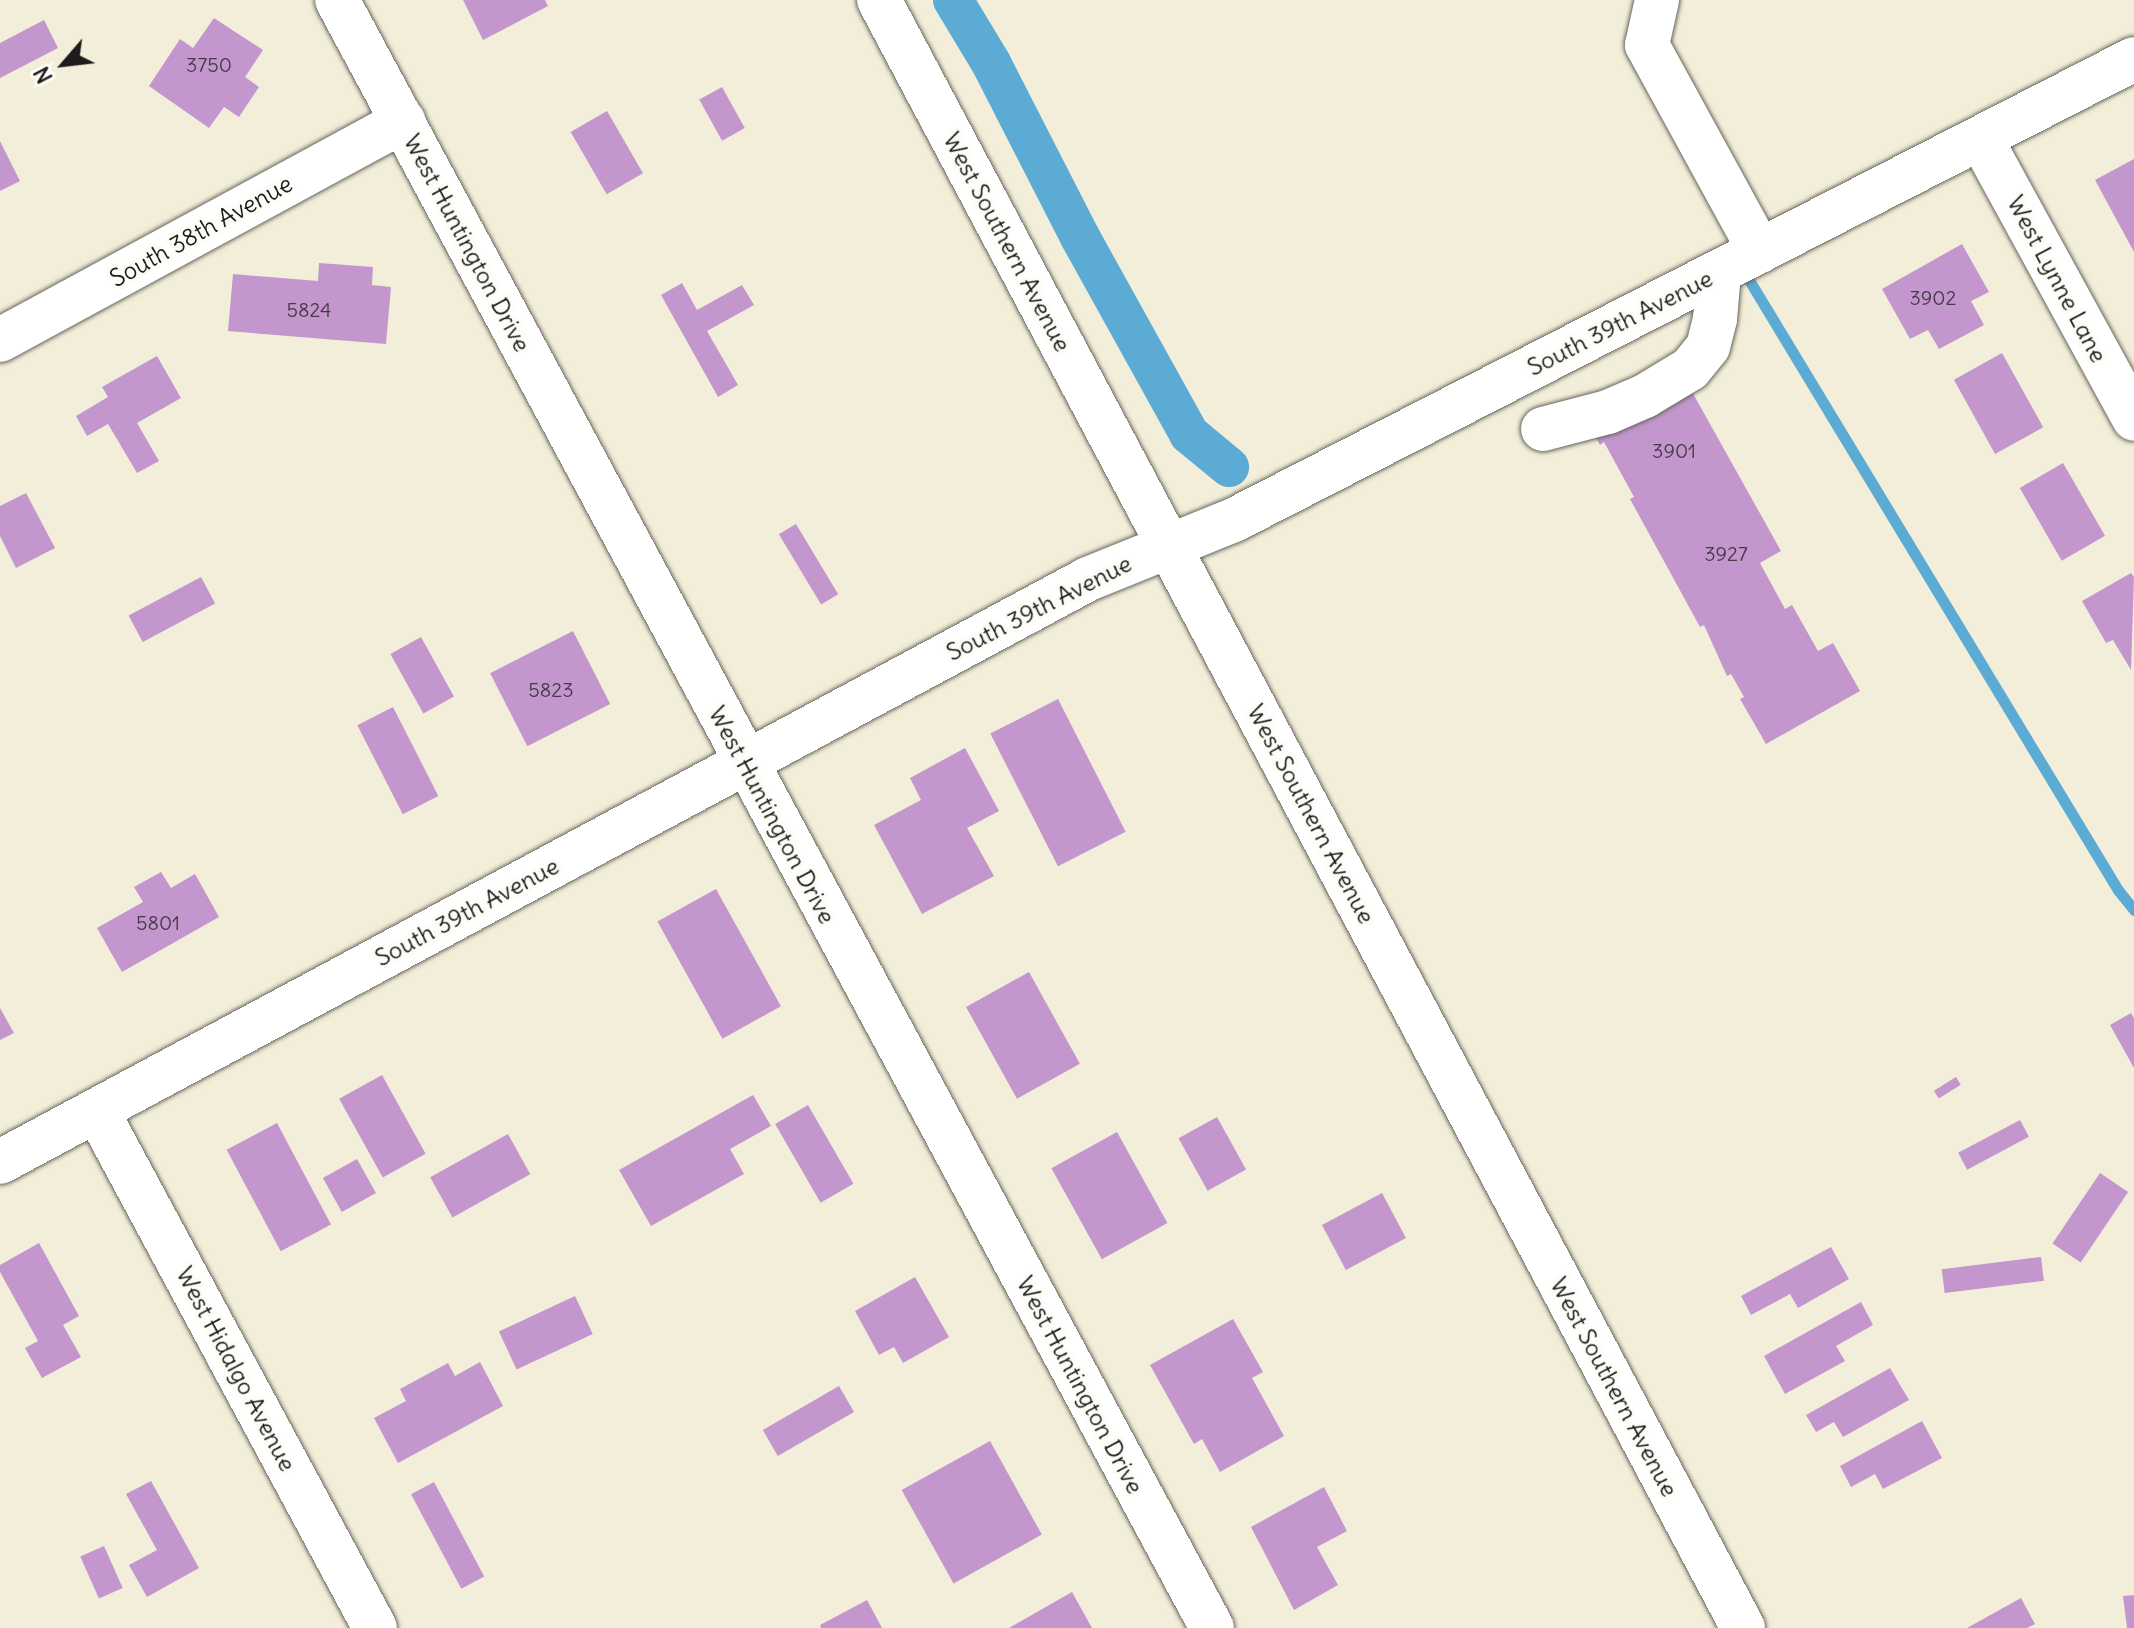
<!DOCTYPE html>
<html>
<head>
<meta charset="utf-8">
<style>
	body { margin:0 }
	#map { position:relative; width:2134px; height:1628px; overflow:hidden; background:#f3eed9; font-family:Delius,sans-serif }
	div>[style] { position:absolute }
	.stream>* { height:11px; margin:-5.5px; padding:0 5.5px; transform-origin:5.5px; border-radius:5.5px; background:#5babd5 }
	.canal>* { height:40px; margin:-20px; padding:0 20px; transform-origin:20px; border-radius:20px; background:#5babd5 }
	.building>* { inset:0; background:#c397ce; transform-origin:0 0 }
	.roads { filter:drop-shadow(0 0 2px #67665e) drop-shadow(0 0 2px #67665e) }
	.minor>* { height:44px; margin:-22px; padding:0 22px; transform-origin:22px; border-radius:22px; background:#fff }
	.major>* { height:44px; margin:-22px; padding:0 22px; transform-origin:22px; border-radius:22px; background:#fff }
	span { translate:-50% -50%; white-space:nowrap; text-align:center; line-height:1.15; -webkit-text-stroke:8px #fdfcf7; paint-order:stroke }
	.number-label { font-size:20px; color:#463b48 }
	.number-label span { -webkit-text-stroke-width:0 }
	.street-label { font-size:24px; color:#1c1c1c }
	.north { position:absolute; left:24px; top:24px; width:80px; height:80px; -webkit-text-stroke:6px #fdfcf7; paint-order:stroke; rotate:242deg; font-size:22px; font-weight:700; line-height:32px; text-align:center; color:#1c1c1c }
	.north::after { content:''; display:block; margin:auto; width:28px; height:36px; background:#1c1c1c; clip-path:polygon(50% 0,100% 100%,50% 72%,0 100%) }
</style>
</head>
<body>
<div id="map">
	<div class="stream">
		<i style="left:1749px;top:280px;width:713px;rotate:58.83deg"></i>
		<i style="left:2118px;top:890px;width:26px;rotate:51deg"></i>
	</div>
	<div class="canal">
		<i style="left:953px;top:0;width:74px;rotate:58.9deg"></i>
		<i style="left:991px;top:63px;width:195px;rotate:62.9deg"></i>
		<i style="left:1080px;top:237px;width:225px;rotate:61deg"></i>
		<i style="left:1189px;top:434px;width:52px;rotate:39.5deg"></i>
	</div>
	<div class="building">
		<i style="clip-path:polygon(463px 0,545px 0,548px 6px,483px 40px)"></i>
		<i style="clip-path:polygon(214px 18px,263px 50px,245px 77px,259px 87px,239px 117px,224px 107px,209px 128px,149px 86px,180px 39px,193px 48px)"></i>
		<i style="clip-path:polygon(44px 20px,58px 48px,0 78px,0 43px)"></i>
		<i style="left:722px;top:87px;width:47px;height:26px;rotate:61deg"></i>
		<i style="left:607px;top:111px;width:72px;height:42px;rotate:60deg"></i>
		<i style="clip-path:polygon(0 141px,20px 181px,0 191px)"></i>
		<i style="clip-path:polygon(2134px 159px,2134px 252px,2095px 180px)"></i>
		<i style="clip-path:polygon(1962px 244px,1989px 292px,1971px 301px,1984px 325px,1939px 349px,1928px 330px,1910px 339px,1882px 289px)"></i>
		<i style="clip-path:polygon(319px 263px,373px 267px,372px 285px,391px 287px,386px 344px,228px 331px,233px 274px,318px 281px)"></i>
		<i style="clip-path:polygon(682px 283px,697px 310px,742px 285px,754px 305px,707px 331px,738px 385px,718px 397px,661px 295px)"></i>
		<i style="left:2002px;top:353px;width:85px;height:55px;rotate:61deg"></i>
		<i style="clip-path:polygon(157px 356px,181px 398px,137px 423px,159px 461px,137px 473px,108px 424px,87px 436px,76px 416px,108px 397px,102px 387px)"></i>
		<i style="clip-path:polygon(1686px 381px,1781px 551px,1760px 563px,1785px 609px,1792px 605px,1818px 651px,1833px 643px,1860px 691px,1766px 744px,1740px 699px,1744px 697px,1731px 674px,1727px 676px,1704px 625px,1700px 627px,1630px 499px,1634px 497px,1604px 442px,1600px 445px,1594px 434px)"></i>
		<i style="left:2063px;top:463px;width:84px;height:50px;rotate:60deg"></i>
		<i style="clip-path:polygon(26px 493px,55px 548px,16px 568px,0 536px,0 506px)"></i>
		<i style="left:796px;top:524px;width:82px;height:20px;rotate:59deg"></i>
		<i style="clip-path:polygon(2131px 573px,2134px 577px,2131px 670px,2113px 640px,2106px 643px,2082px 601px)"></i>
		<i style="left:201px;top:577px;width:30px;height:82px;rotate:62deg"></i>
		<i style="left:573px;top:631px;width:82px;height:93px;rotate:63deg"></i>
		<i style="left:421px;top:637px;width:68px;height:35px;rotate:61deg"></i>
		<i style="left:1058px;top:699px;width:149px;height:76px;rotate:63deg"></i>
		<i style="left:393px;top:707px;width:100px;height:40px;rotate:63deg"></i>
		<i style="clip-path:polygon(965px 748px,999px 811px,967px 828px,994px 876px,922px 914px,874px 825px,921px 800px,910px 778px)"></i>
		<i style="clip-path:polygon(161px 872px,171px 888px,195px 874px,219px 917px,122px 972px,97px 928px,143px 902px,134px 887px)"></i>
		<i style="left:716px;top:889px;width:134px;height:67px;rotate:61deg"></i>
		<i style="left:1029px;top:972px;width:105px;height:72px;rotate:61deg"></i>
		<i style="clip-path:polygon(0 1008px,14px 1033px,0 1040px)"></i>
		<i style="clip-path:polygon(2131px 1013px,2134px 1018px,2134px 1068px,2110px 1025px)"></i>
		<i style="left:382px;top:1075px;width:90px;height:49px;rotate:61deg"></i>
		<i style="left:1956px;top:1077px;width:9px;height:26px;rotate:58deg"></i>
		<i style="clip-path:polygon(753px 1095px,771px 1126px,730px 1149px,744px 1174px,651px 1226px,619px 1170px)"></i>
		<i style="left:808px;top:1105px;width:91px;height:38px;rotate:60deg"></i>
		<i style="left:1217px;top:1117px;width:60px;height:44px;rotate:61deg"></i>
		<i style="left:2020px;top:1120px;width:19px;height:70px;rotate:62deg"></i>
		<i style="left:277px;top:1123px;width:115px;height:57px;rotate:62deg"></i>
		<i style="left:1117px;top:1132px;width:104px;height:75px;rotate:61deg"></i>
		<i style="left:508px;top:1134px;width:46px;height:89px;rotate:61deg"></i>
		<i style="left:357px;top:1159px;width:39px;height:39px;rotate:61deg"></i>
		<i style="left:2100px;top:1173px;width:34px;height:85px;rotate:34deg"></i>
		<i style="left:1382px;top:1193px;width:51px;height:68px;rotate:62deg"></i>
		<i style="clip-path:polygon(39px 1243px,79px 1316px,63px 1325px,81px 1357px,42px 1378px,25px 1348px,38px 1341px,0 1272px,0 1265px)"></i>
		<i style="clip-path:polygon(1831px 1247px,1849px 1279px,1798px 1308px,1790px 1294px,1751px 1315px,1741px 1296px)"></i>
		<i style="left:2041px;top:1257px;width:24px;height:100px;rotate:83deg"></i>
		<i style="clip-path:polygon(915px 1277px,949px 1337px,903px 1363px,894px 1347px,879px 1355px,855px 1311px)"></i>
		<i style="left:575px;top:1296px;width:42px;height:84px;rotate:65deg"></i>
		<i style="clip-path:polygon(1861px 1302px,1873px 1325px,1836px 1346px,1845px 1361px,1785px 1394px,1764px 1356px)"></i>
		<i style="clip-path:polygon(1233px 1319px,1263px 1372px,1252px 1378px,1284px 1436px,1220px 1472px,1202px 1439px,1194px 1444px,1150px 1365px)"></i>
		<i style="clip-path:polygon(480px 1362px,503px 1406px,398px 1463px,374px 1418px,406px 1401px,400px 1389px,448px 1363px,455px 1376px)"></i>
		<i style="clip-path:polygon(1890px 1368px,1909px 1400px,1843px 1437px,1834px 1422px,1816px 1432px,1806px 1415px)"></i>
		<i style="left:839px;top:1386px;width:30px;height:88px;rotate:60deg"></i>
		<i style="clip-path:polygon(1922px 1421px,1942px 1458px,1883px 1489px,1875px 1474px,1851px 1487px,1840px 1466px)"></i>
		<i style="left:990px;top:1441px;width:107px;height:101px;rotate:61deg"></i>
		<i style="clip-path:polygon(151px 1481px,199px 1568px,147px 1597px,129px 1565px,157px 1550px,126px 1494px)"></i>
		<i style="left:434px;top:1482px;width:107px;height:26px;rotate:62deg"></i>
		<i style="clip-path:polygon(1324px 1487px,1347px 1531px,1317px 1547px,1338px 1585px,1294px 1610px,1251px 1527px)"></i>
		<i style="left:104px;top:1546px;width:46px;height:26px;rotate:66deg"></i>
		<i style="clip-path:polygon(1072px 1592px,1092px 1628px,1009px 1628px)"></i>
		<i style="clip-path:polygon(2134px 1595px,2134px 1628px,2127px 1628px,2123px 1596px)"></i>
		<i style="clip-path:polygon(2021px 1598px,2035px 1624px,2027px 1628px,1967px 1628px)"></i>
		<i style="clip-path:polygon(867px 1600px,882px 1628px,821px 1628px,820px 1625px)"></i>
	</div>
	<div class="roads">
		<div class="minor">
			<i style="left:337px;top:0;width:1848px;rotate:61.74deg"></i>
			<i style="left:1657px;top:0;width:46px;rotate:102.5deg"></i>
			<i style="left:1647px;top:45px;width:235px;rotate:61.3deg"></i>
			<i style="left:1981px;top:139px;width:319px;rotate:61.3deg"></i>
			<i style="left:0;top:340px;width:459px;rotate:-28.5deg"></i>
			<i style="left:1543px;top:429px;width:67px;rotate:-14.7deg"></i>
			<i style="left:1608px;top:412px;width:40px;rotate:-23.4deg"></i>
			<i style="left:1645px;top:396px;width:52px;rotate:-31deg"></i>
			<i style="left:1690px;top:369px;width:28px;rotate:-51deg"></i>
			<i style="left:1708px;top:347px;width:29px;rotate:-76deg"></i>
			<i style="left:1715px;top:319px;width:47px;rotate:-85.1deg"></i>
			<i style="left:97px;top:1111px;width:587px;rotate:61.73deg"></i>
			<i style="left:0;top:1162px;width:1234px;rotate:-28.18deg"></i>
			<i style="left:1088px;top:579px;width:157px;rotate:-22deg"></i>
			<i style="left:1234px;top:520px;width:1011px;rotate:-27.12deg"></i>
		</div>
		<div class="major">
			<i style="left:879px;top:0;width:1843px;rotate:62.04deg"></i>
		</div>
	</div>
	<div class="number-label">
		<span style="left:209px;top:64px">3750</span>
		<span style="left:1933px;top:297px">3902</span>
		<span style="left:309px;top:309px">5824</span>
		<span style="left:1674px;top:450px">3901</span>
		<span style="left:1726px;top:553px">3927</span>
		<span style="left:551px;top:689px">5823</span>
		<span style="left:158px;top:922px">5801</span>
	</div>
	<div class="street-label">
		<span style="left:201px;top:231px;rotate:-29deg">South 38th Avenue</span>
		<span style="left:1007px;top:242px;rotate:62deg">West Southern Avenue</span>
		<span style="left:467px;top:243px;rotate:62deg">West Huntington Drive</span>
		<span style="left:2057px;top:279px;rotate:62deg">West Lynne Lane</span>
		<span style="left:1620px;top:323px;rotate:-27deg">South 39th Avenue</span>
		<span style="left:1039px;top:608px;rotate:-27deg">South 39th Avenue</span>
		<span style="left:1311px;top:814px;rotate:62deg">West Southern Avenue</span>
		<span style="left:772px;top:815px;rotate:62deg">West Huntington Drive</span>
		<span style="left:467px;top:912px;rotate:-28deg">South 39th Avenue</span>
		<span style="left:236px;top:1369px;rotate:62deg">West Hidalgo Avenue</span>
		<span style="left:1080px;top:1385px;rotate:62deg">West Huntington Drive</span>
		<span style="left:1614px;top:1387px;rotate:62deg">West Southern Avenue</span>
	</div>
	<div class="north">N</div>
</div>
</body>
</html>
